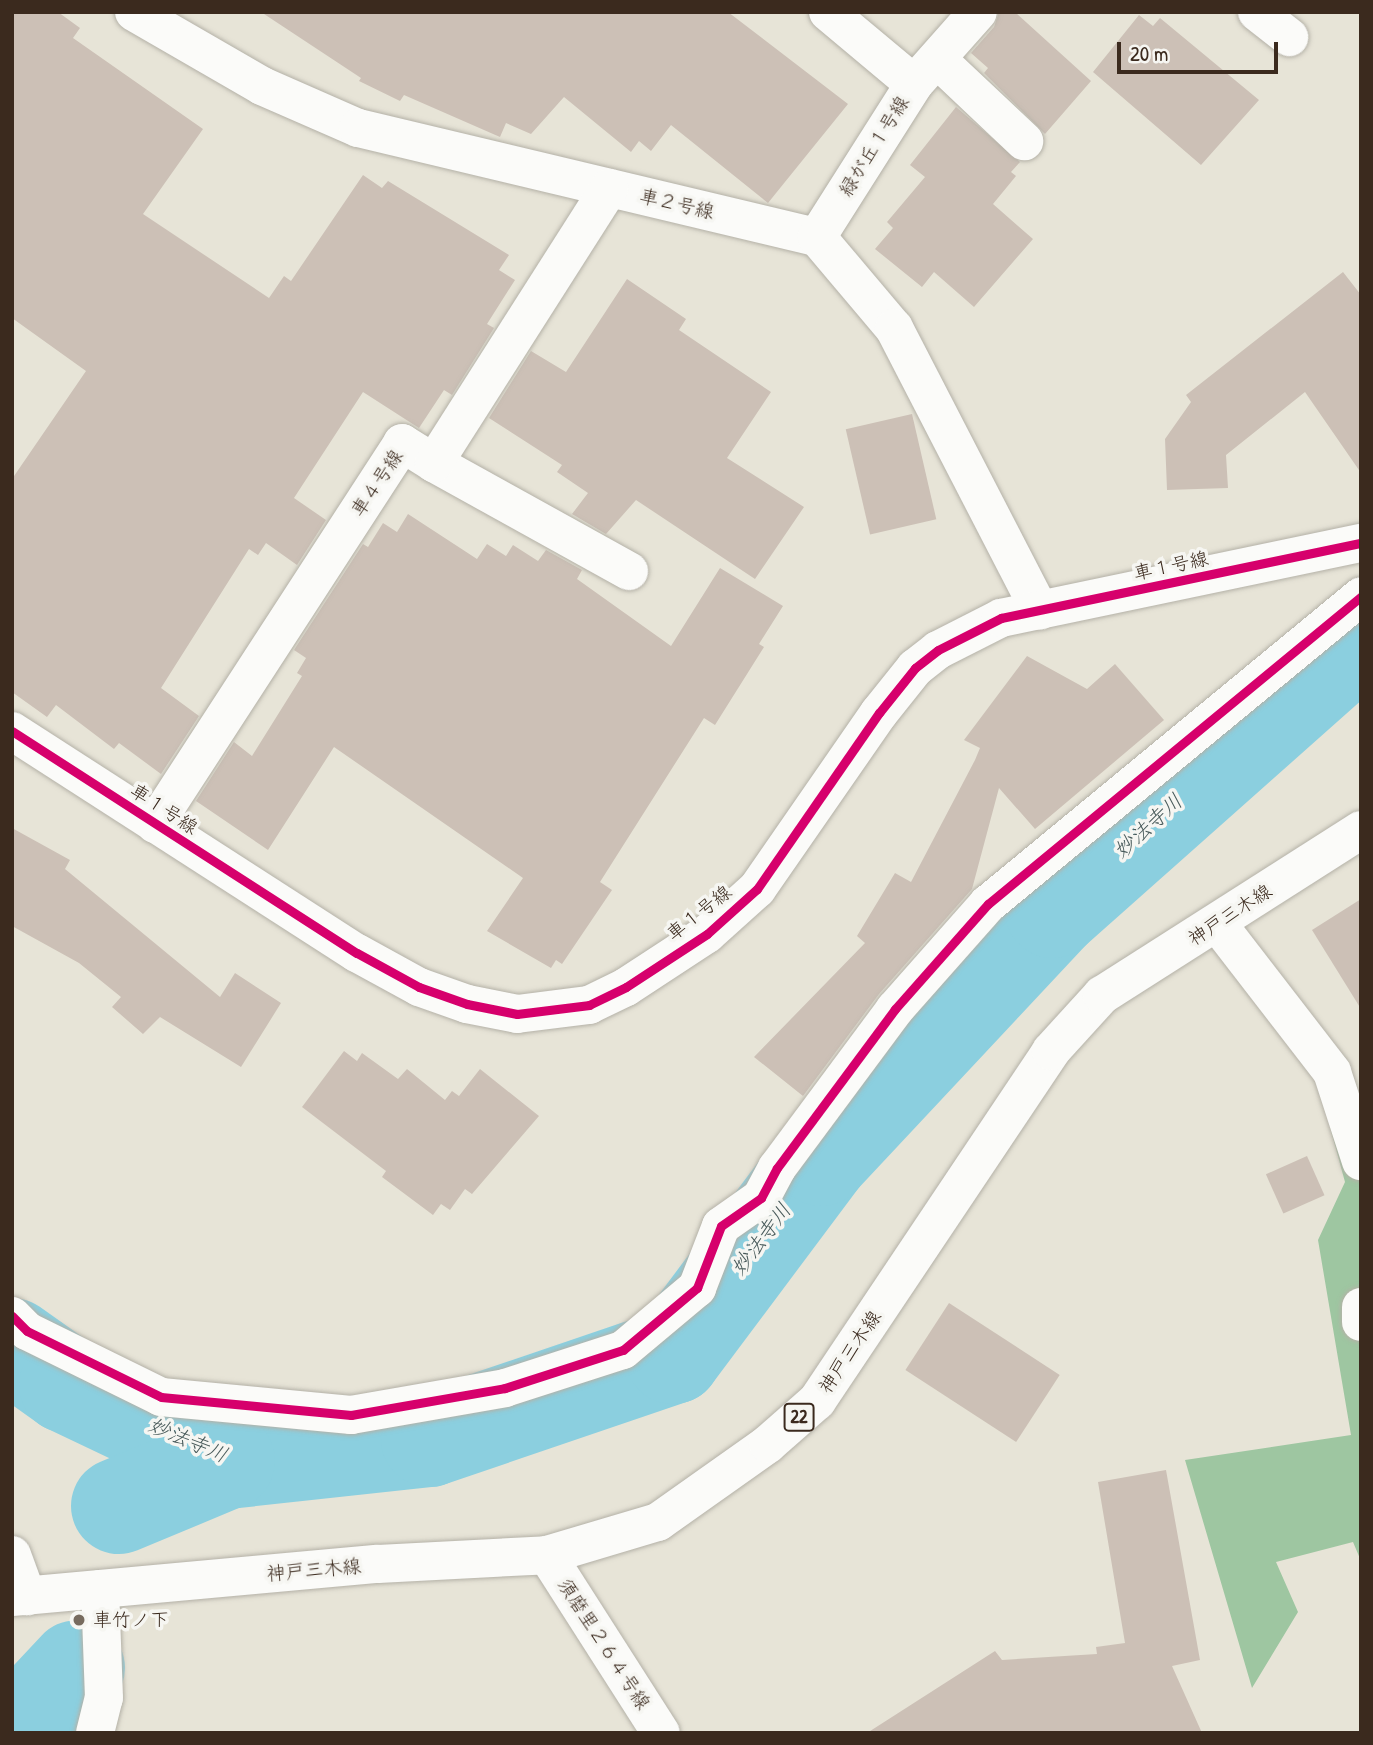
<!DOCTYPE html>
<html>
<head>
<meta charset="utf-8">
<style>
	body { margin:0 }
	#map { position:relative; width:1373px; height:1745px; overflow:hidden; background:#e7e4d7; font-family:"Patrick Hand","Klee One",sans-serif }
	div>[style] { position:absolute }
	.forest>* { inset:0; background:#9ec6a1 }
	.river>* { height:96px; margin:-48px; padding:0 48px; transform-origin:48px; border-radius:48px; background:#8bcfdf }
	.building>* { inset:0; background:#ccc0b6; transform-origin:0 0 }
	.roads { filter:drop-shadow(0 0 2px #b4b1a7) drop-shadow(0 0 2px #b4b1a7) }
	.street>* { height:38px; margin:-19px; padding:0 19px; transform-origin:19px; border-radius:19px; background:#fbfbf9 }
	.secondary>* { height:38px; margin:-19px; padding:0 19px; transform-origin:19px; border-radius:19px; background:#fbfbf9 }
	.primary>* { height:38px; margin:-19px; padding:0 19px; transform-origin:19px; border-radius:19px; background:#fbfbf9 }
	.cycleway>* { height:9px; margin:-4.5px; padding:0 4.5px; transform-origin:4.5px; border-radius:4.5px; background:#d6006c }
	.dots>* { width:19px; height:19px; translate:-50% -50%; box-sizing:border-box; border:4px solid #f6f6f2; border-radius:50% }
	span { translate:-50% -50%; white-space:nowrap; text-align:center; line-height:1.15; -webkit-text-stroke:7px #f6f6f2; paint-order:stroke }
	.shield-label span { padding:2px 5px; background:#f6f6f2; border:2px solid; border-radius:5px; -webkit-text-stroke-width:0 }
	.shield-label { font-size:18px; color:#3b2a1e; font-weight:700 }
	.street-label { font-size:19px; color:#3b2a1e }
	.poi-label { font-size:19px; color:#3b2a1e }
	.left { translate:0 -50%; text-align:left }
	.water-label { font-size:21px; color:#475959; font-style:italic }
	.frame { position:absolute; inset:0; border:14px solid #3b2a1e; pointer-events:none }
	.scale { position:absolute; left:1117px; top:42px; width:161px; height:32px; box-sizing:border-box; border:4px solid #3b2a1e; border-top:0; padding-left:9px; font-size:21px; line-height:24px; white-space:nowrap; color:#3b2a1e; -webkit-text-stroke:5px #f6f6f2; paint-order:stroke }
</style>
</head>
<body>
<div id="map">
	<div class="forest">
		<i style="clip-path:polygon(1361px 1113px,1361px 1561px,1353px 1542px,1276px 1562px,1298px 1612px,1252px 1688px,1185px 1460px,1351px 1435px,1318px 1240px,1345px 1182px,1330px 1127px)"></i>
	</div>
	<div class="river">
		<i style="left:12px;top:1346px;width:67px;rotate:35.3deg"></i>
		<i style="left:67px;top:1385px;width:177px;rotate:25.4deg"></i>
		<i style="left:227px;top:1461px;width:203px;rotate:-6.2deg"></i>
		<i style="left:429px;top:1439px;width:258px;rotate:-18.8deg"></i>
		<i style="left:673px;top:1356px;width:247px;rotate:-53.2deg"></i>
		<i style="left:821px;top:1158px;width:340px;rotate:-46.9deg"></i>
		<i style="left:1053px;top:910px;width:412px;rotate:-41.6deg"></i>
		<i style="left:119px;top:1506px;width:117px;rotate:-22.6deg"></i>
		<i style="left:16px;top:1733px;width:89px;rotate:-46.8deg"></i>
	</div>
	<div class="building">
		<i style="clip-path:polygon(12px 12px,58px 12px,80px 28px,73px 38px,203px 129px,143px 214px,269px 298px,284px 276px,291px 281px,363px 175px,382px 188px,388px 181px,509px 255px,499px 270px,515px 280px,487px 324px,494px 328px,452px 395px,444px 390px,419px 428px,363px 392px,294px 498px,326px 520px,297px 565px,266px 543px,258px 555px,249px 549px,161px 688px,199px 716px,161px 774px,119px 743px,114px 749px,56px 705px,47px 717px,12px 692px,12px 479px,86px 371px,12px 318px)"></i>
		<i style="clip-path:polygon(261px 12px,728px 12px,848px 104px,768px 203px,671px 125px,651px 151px,639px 141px,631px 152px,564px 97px,531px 134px,506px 123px,500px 137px,404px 95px,400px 101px,359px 81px,361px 78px)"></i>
		<i style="clip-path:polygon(999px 12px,1015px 12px,1091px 81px,1045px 134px,984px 73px,988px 68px,971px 53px,994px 27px)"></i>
		<i style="clip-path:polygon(1139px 15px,1153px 26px,1160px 18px,1259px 100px,1201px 165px,1093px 72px)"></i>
		<i style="clip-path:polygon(956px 107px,1020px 162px,1011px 172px,1016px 176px,993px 204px,1033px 239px,974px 307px,934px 272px,922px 287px,875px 249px,893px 228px,887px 222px,925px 177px,910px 165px)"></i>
		<i style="clip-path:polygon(1343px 272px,1361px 295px,1361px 473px,1305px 392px,1226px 455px,1228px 488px,1167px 490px,1165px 439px,1191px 402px,1186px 395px)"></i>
		<i style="clip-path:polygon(627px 279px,686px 319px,679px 330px,771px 392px,727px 458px,804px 507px,755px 579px,636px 500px,606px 534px,572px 514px,588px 493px,557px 472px,562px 465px,489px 418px,531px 351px,566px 372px)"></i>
		<i style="left:912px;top:414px;width:108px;height:68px;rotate:77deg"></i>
		<i style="clip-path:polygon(408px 514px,477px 559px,487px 544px,506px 556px,513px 545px,538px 561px,546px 550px,582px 570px,577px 579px,671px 646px,720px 568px,783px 606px,759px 644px,764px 647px,715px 725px,704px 718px,600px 882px,612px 890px,562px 964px,556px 960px,551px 968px,487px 931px,523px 878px,334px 747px,268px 850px,196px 801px,234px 742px,252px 756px,302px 676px,297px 673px,306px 658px,294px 650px,363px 544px,368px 547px,383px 523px,397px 532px)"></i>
		<i style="clip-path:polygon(1027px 656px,1087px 689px,1115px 664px,1164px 720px,1035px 829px,999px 788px,972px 889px,879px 994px,803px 1096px,754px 1057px,865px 943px,857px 936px,895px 873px,911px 882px,975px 760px,980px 748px,964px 740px)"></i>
		<i style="clip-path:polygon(12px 828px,70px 860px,65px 869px,220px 997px,235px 973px,281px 1003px,241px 1067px,160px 1017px,143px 1034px,112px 1007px,121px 997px,79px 963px,12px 926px)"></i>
		<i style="clip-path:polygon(1361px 899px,1361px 1009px,1312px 930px)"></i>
		<i style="clip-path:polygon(344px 1051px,357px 1061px,362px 1053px,398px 1079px,407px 1069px,445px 1100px,452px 1091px,459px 1096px,480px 1069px,539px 1116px,472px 1194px,465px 1189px,450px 1210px,441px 1204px,433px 1215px,382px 1177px,386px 1171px,302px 1107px)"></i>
		<i style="left:1307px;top:1156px;width:43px;height:45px;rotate:66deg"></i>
		<i style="left:949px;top:1303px;width:132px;height:80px;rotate:33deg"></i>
		<i style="clip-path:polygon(1166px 1470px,1200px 1660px,1172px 1666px,1202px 1733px,867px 1733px,995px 1651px,1002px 1660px,1097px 1654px,1096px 1647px,1125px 1643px,1098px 1482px)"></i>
	</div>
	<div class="roads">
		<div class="street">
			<i style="left:134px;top:12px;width:148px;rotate:30deg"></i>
			<i style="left:262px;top:86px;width:105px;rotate:23.6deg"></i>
			<i style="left:358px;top:128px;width:472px;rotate:13.4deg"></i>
			<i style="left:817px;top:237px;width:119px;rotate:49.8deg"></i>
			<i style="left:894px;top:328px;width:318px;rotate:62.7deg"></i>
			<i style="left:828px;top:12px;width:112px;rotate:39.9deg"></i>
			<i style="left:1257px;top:12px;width:41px;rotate:38deg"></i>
			<i style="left:937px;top:59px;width:120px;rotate:43.3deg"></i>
			<i style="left:817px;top:237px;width:181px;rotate:-57.6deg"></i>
			<i style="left:914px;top:84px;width:96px;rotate:-48.4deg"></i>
			<i style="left:434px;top:463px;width:223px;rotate:29deg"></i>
			<i style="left:155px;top:824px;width:454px;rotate:-57deg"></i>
			<i style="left:402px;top:443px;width:38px;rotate:32deg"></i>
			<i style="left:434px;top:463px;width:326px;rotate:-57.5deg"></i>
			<i style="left:1217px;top:923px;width:188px;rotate:52.3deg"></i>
			<i style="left:1332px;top:1072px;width:94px;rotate:72deg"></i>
			<i style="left:1361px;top:1307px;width:15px;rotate:90deg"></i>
			<i style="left:12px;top:1316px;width:21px;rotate:45deg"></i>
			<i style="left:27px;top:1331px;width:149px;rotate:26.2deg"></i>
			<i style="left:161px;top:1397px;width:191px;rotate:5.4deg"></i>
			<i style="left:351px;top:1415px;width:156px;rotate:-9.9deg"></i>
			<i style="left:505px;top:1388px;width:124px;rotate:-17.9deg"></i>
			<i style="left:623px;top:1350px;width:97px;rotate:-40deg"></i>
			<i style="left:697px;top:1288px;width:66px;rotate:-68.8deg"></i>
			<i style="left:721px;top:1226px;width:49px;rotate:-35deg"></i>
			<i style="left:761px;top:1198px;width:34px;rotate:-62deg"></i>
			<i style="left:777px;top:1168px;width:198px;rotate:-53.4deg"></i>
			<i style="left:895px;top:1009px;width:140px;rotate:-48.5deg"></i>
			<i style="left:988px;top:904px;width:484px;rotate:-39.5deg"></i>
			<i style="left:12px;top:1555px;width:44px;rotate:69.9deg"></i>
			<i style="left:547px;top:1555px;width:211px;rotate:57.4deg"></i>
			<i style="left:95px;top:1733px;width:36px;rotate:-76deg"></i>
			<i style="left:104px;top:1698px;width:109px;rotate:-92.1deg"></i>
		</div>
		<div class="secondary">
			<i style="left:12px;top:731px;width:410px;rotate:32.8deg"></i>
			<i style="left:357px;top:953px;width:71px;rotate:28.7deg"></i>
			<i style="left:419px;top:987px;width:51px;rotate:19.5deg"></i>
			<i style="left:467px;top:1004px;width:51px;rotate:11.3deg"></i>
			<i style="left:517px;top:1014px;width:73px;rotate:-7.1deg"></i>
			<i style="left:589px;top:1005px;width:41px;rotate:-25.9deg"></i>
			<i style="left:626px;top:987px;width:97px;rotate:-33.2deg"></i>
			<i style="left:707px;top:934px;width:67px;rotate:-42deg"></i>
			<i style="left:757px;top:889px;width:214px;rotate:-55.3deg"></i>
			<i style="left:879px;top:713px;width:58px;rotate:-51.3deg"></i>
			<i style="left:915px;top:668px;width:29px;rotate:-38deg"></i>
			<i style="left:938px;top:650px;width:71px;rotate:-26.9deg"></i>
			<i style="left:1001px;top:618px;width:368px;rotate:-11.8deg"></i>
		</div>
		<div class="primary">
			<i style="left:12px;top:1597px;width:367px;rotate:-5.2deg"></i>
			<i style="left:378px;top:1564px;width:169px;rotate:-3deg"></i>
			<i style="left:547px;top:1555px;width:116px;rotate:-16.6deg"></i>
			<i style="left:658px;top:1522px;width:135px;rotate:-35.3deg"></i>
			<i style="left:768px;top:1444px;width:65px;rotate:-41.3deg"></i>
			<i style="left:817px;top:1401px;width:421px;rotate:-56.2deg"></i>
			<i style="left:1051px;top:1051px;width:76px;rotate:-47.7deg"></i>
			<i style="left:1102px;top:995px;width:307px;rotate:-32.5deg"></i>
		</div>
	</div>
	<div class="cycleway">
		<i style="left:12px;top:731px;width:410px;rotate:32.8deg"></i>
		<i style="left:357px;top:953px;width:71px;rotate:28.7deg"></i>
		<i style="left:419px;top:987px;width:51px;rotate:19.5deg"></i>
		<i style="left:467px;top:1004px;width:51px;rotate:11.3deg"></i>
		<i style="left:517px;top:1014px;width:73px;rotate:-7.1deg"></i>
		<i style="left:589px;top:1005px;width:41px;rotate:-25.9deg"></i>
		<i style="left:626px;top:987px;width:97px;rotate:-33.2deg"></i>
		<i style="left:707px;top:934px;width:67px;rotate:-42deg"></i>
		<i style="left:757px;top:889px;width:214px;rotate:-55.3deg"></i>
		<i style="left:879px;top:713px;width:58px;rotate:-51.3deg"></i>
		<i style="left:915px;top:668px;width:29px;rotate:-38deg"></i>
		<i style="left:938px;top:650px;width:71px;rotate:-26.9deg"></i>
		<i style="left:1001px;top:618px;width:368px;rotate:-11.8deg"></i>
		<i style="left:12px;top:1316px;width:21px;rotate:45deg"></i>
		<i style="left:27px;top:1331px;width:149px;rotate:26.2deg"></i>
		<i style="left:161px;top:1397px;width:191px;rotate:5.4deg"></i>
		<i style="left:351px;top:1415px;width:156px;rotate:-9.9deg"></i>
		<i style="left:505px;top:1388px;width:124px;rotate:-17.9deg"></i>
		<i style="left:623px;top:1350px;width:97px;rotate:-40deg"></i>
		<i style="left:697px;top:1288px;width:66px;rotate:-68.8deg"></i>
		<i style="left:721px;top:1226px;width:49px;rotate:-35deg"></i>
		<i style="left:761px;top:1198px;width:34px;rotate:-62deg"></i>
		<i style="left:777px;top:1168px;width:198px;rotate:-53.4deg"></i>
		<i style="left:895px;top:1009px;width:140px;rotate:-48.5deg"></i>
		<i style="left:988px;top:904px;width:484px;rotate:-39.5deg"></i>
	</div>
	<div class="dots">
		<i style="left:79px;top:1620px;background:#776b5f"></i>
	</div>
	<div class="shield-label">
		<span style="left:799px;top:1417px">22</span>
	</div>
	<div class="street-label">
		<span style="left:874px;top:146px;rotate:-58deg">緑が丘１号線</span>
		<span style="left:677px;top:204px;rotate:13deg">車２号線</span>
		<span style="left:377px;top:483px;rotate:-56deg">車４号線</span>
		<span style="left:1171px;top:566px;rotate:-12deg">車１号線</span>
		<span style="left:164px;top:809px;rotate:33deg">車１号線</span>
		<span style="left:699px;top:913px;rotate:-38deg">車１号線</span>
		<span style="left:1230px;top:915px;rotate:-33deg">神戸三木線</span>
		<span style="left:850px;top:1352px;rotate:-56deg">神戸三木線</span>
		<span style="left:314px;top:1570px;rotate:-5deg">神戸三木線</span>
		<span style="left:604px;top:1644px;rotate:57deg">須磨里２６４号線</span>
	</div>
	<div class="poi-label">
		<span class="left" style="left:93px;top:1620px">車竹ノ下</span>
	</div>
	<div class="water-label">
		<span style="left:1148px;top:826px;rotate:-42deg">妙法寺川</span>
		<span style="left:761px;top:1239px;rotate:-53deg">妙法寺川</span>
		<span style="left:188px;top:1440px;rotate:23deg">妙法寺川</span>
	</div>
	<div class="frame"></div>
	<div class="scale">20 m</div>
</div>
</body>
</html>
